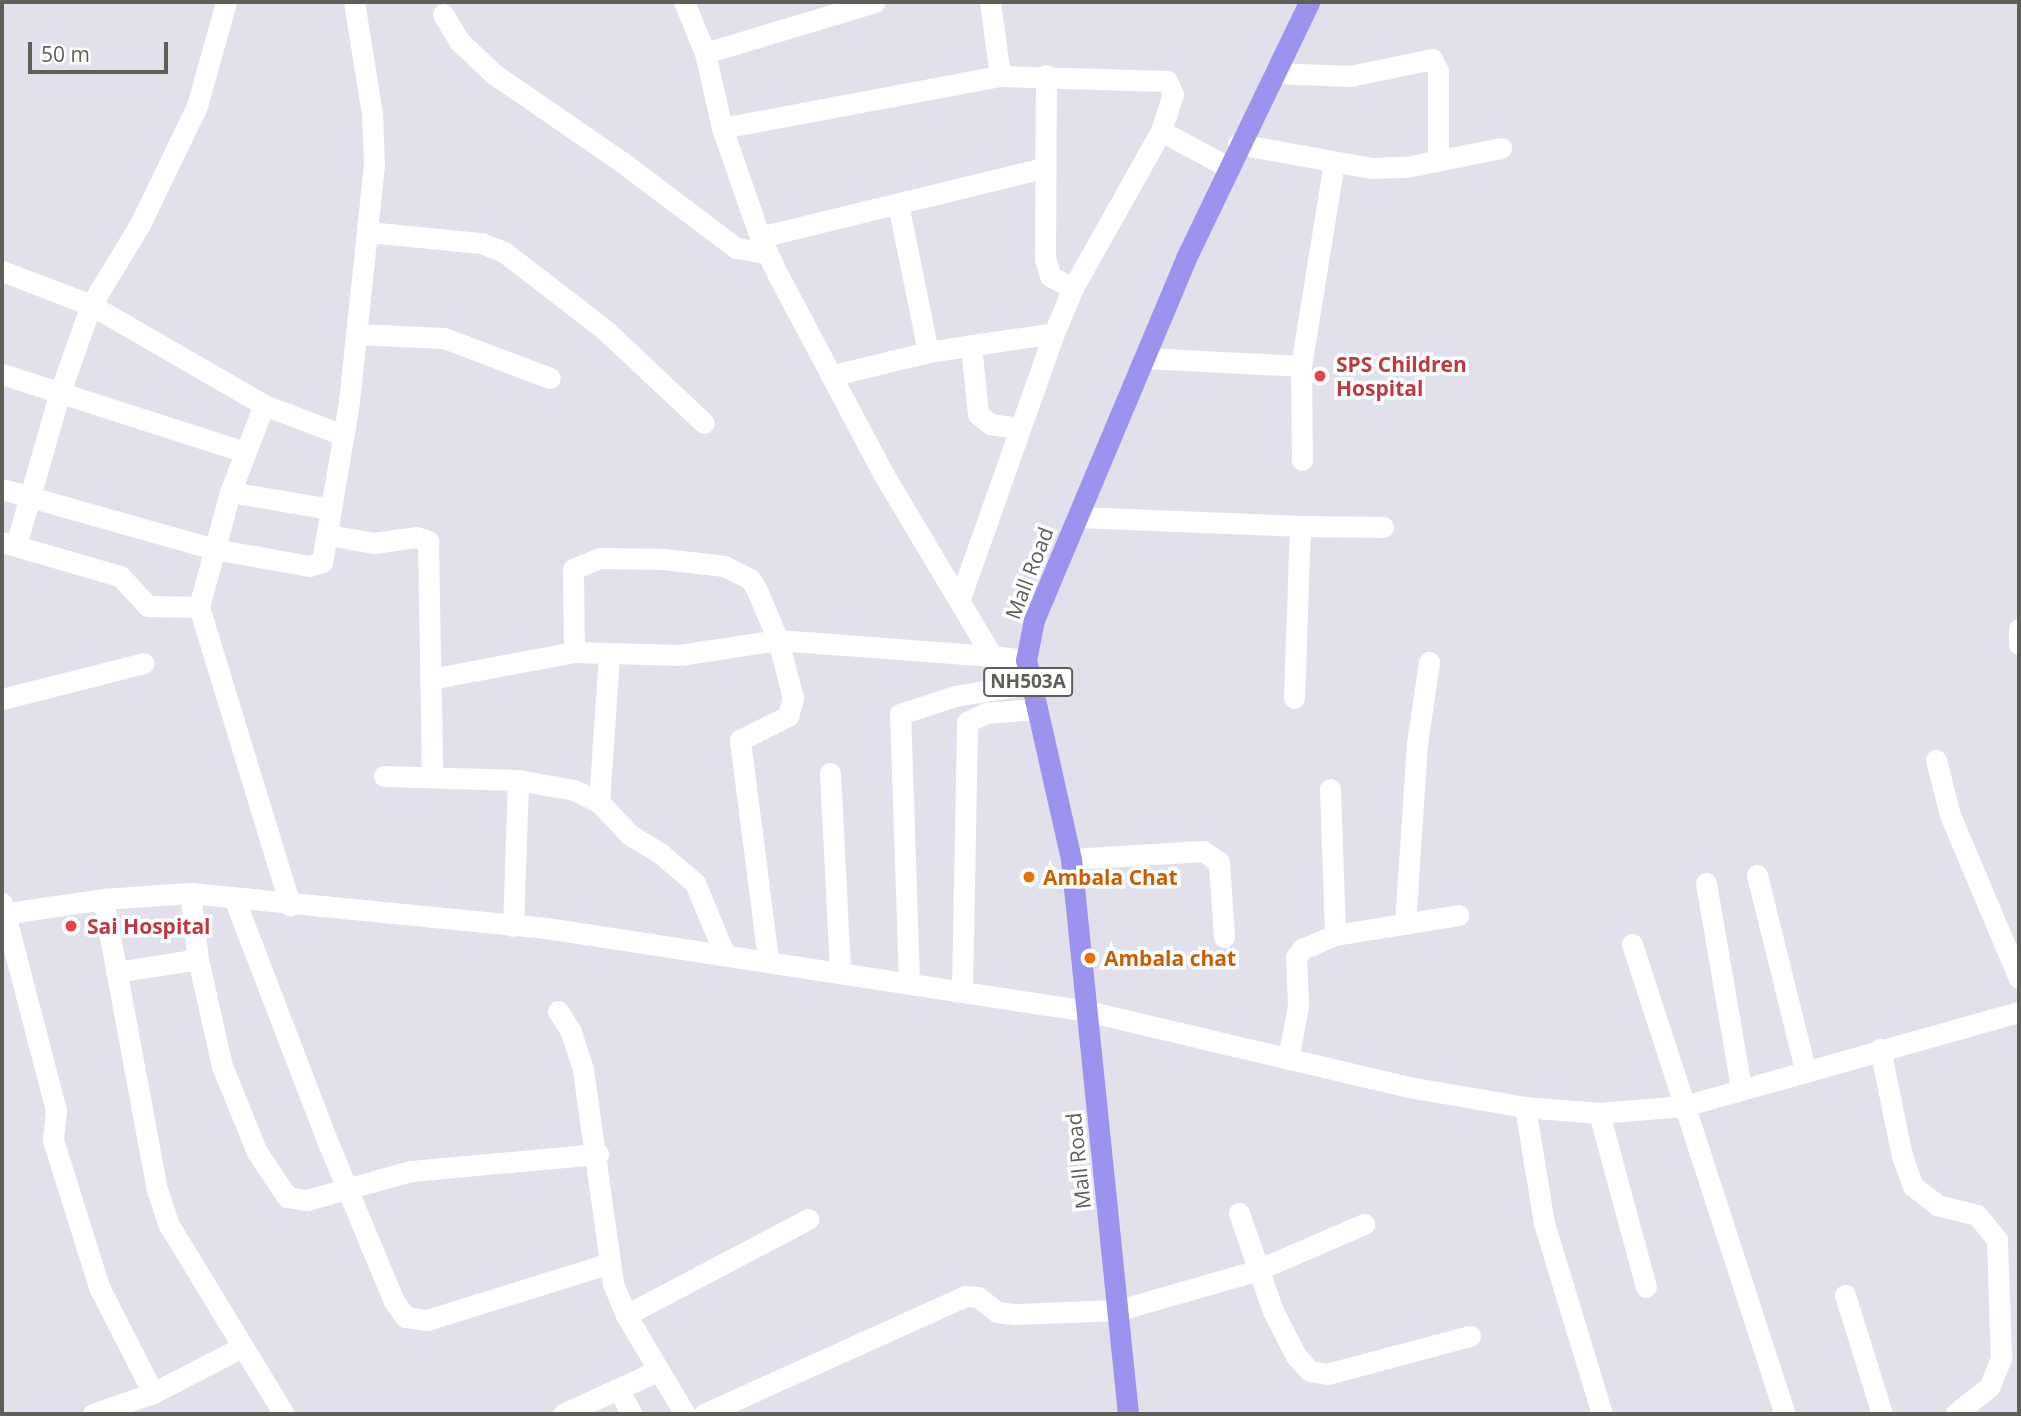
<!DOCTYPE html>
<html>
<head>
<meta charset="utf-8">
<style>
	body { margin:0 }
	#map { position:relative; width:2021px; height:1416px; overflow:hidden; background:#e2e0ea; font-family:"Open Sans",sans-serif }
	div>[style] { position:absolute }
	.minor>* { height:21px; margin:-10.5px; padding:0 10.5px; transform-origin:10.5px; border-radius:10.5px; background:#fff }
	.highway>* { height:21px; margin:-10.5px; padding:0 10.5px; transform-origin:10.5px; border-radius:10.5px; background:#9b93ee }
	.dots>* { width:19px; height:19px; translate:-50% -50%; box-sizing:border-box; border:4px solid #fff; border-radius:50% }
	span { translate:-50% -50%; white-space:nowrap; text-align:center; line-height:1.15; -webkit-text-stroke:7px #fff; paint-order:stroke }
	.shield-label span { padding:2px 5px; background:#fff; border:2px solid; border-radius:5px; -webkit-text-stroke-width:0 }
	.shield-label { font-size:19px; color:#5f5f59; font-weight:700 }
	.health-label { font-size:21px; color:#be3a42; font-weight:700 }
	.left { translate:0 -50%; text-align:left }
	.street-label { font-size:21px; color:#5f5f59 }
	.food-label { font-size:21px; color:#c56008; font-weight:700 }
	.frame { position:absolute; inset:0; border:4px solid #5f5f59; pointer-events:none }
	.scale { position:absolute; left:28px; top:42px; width:140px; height:32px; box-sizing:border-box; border:4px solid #5f5f59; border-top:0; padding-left:9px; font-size:21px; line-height:24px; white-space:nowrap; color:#5f5f59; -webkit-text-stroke:5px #fff; paint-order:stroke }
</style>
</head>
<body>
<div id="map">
	<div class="minor">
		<i style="left:684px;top:2px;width:55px;rotate:67.6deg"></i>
		<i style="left:705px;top:53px;width:77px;rotate:77.2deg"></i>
		<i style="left:722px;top:128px;width:115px;rotate:70.8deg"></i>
		<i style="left:760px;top:237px;width:42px;rotate:64.7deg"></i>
		<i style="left:778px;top:275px;width:226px;rotate:62.1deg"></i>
		<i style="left:884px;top:475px;width:211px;rotate:59.2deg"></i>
		<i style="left:992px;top:656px;width:34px;rotate:7deg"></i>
		<i style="left:990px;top:2px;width:75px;rotate:82.3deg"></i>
		<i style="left:443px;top:14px;width:33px;rotate:59deg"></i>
		<i style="left:460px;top:42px;width:47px;rotate:43.3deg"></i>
		<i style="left:494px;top:74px;width:155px;rotate:34.5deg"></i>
		<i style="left:622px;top:162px;width:143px;rotate:37deg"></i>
		<i style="left:736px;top:248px;width:32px;rotate:9deg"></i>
		<i style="left:705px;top:53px;width:177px;rotate:-16.7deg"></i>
		<i style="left:1274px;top:73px;width:76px;rotate:2.3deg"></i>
		<i style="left:1350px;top:76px;width:84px;rotate:-11.7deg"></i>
		<i style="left:1432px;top:59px;width:13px;rotate:63deg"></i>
		<i style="left:1438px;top:71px;width:90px;rotate:90deg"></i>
		<i style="left:1046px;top:75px;width:183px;rotate:90.3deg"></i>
		<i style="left:1045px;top:258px;width:19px;rotate:74deg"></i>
		<i style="left:1050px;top:276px;width:26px;rotate:28deg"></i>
		<i style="left:722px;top:128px;width:283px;rotate:-10.6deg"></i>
		<i style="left:1000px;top:76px;width:167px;rotate:1.7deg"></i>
		<i style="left:1167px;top:81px;width:14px;rotate:65deg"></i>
		<i style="left:1173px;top:94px;width:39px;rotate:108deg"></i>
		<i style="left:1161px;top:131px;width:180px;rotate:119.3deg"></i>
		<i style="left:1073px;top:288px;width:49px;rotate:112.9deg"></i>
		<i style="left:1161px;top:131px;width:74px;rotate:28.3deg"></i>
		<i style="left:1238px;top:144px;width:136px;rotate:10.2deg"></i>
		<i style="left:1372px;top:168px;width:34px;rotate:-2deg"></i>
		<i style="left:1406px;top:167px;width:97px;rotate:-11.3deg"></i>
		<i style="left:898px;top:204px;width:151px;rotate:78.5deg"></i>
		<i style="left:368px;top:232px;width:114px;rotate:5.6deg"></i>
		<i style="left:481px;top:243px;width:25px;rotate:21deg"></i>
		<i style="left:504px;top:252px;width:126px;rotate:37.6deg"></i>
		<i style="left:604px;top:329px;width:137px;rotate:43.2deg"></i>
		<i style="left:760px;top:237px;width:291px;rotate:-13.7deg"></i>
		<i style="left:2px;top:271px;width:95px;rotate:20.9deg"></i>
		<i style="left:91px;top:305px;width:200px;rotate:30deg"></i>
		<i style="left:264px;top:405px;width:93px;rotate:111.3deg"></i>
		<i style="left:230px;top:492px;width:119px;rotate:105.1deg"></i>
		<i style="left:199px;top:607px;width:312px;rotate:73deg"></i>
		<i style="left:356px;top:334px;width:88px;rotate:2.6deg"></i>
		<i style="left:444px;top:338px;width:113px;rotate:20.7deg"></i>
		<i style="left:971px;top:345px;width:69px;rotate:84.2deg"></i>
		<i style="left:978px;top:414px;width:16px;rotate:40deg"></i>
		<i style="left:990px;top:424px;width:29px;rotate:8deg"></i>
		<i style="left:1144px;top:358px;width:157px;rotate:2.9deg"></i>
		<i style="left:2px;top:374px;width:255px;rotate:17.8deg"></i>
		<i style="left:834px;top:375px;width:97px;rotate:-13.7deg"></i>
		<i style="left:928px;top:352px;width:127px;rotate:-8.6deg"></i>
		<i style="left:1054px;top:333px;width:282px;rotate:109.5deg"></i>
		<i style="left:264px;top:405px;width:85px;rotate:20.8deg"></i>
		<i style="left:1302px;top:460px;width:94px;rotate:-90.6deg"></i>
		<i style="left:1301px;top:366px;width:206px;rotate:-80.8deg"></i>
		<i style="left:2px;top:489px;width:220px;rotate:15.8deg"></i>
		<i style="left:214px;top:549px;width:97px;rotate:10.1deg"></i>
		<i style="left:309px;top:566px;width:14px;rotate:-17deg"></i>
		<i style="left:322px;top:562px;width:162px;rotate:-80.4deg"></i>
		<i style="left:349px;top:402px;width:240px;rotate:-84deg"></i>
		<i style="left:374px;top:163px;width:49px;rotate:-92.3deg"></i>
		<i style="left:372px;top:114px;width:113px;rotate:-99.1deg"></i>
		<i style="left:230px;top:492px;width:101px;rotate:9.6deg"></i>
		<i style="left:1077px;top:517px;width:223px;rotate:2.3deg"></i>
		<i style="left:1300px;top:526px;width:172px;rotate:92deg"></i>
		<i style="left:1300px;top:526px;width:83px;rotate:0.7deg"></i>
		<i style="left:328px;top:535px;width:47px;rotate:9.9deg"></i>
		<i style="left:374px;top:543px;width:42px;rotate:-8.1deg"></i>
		<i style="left:416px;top:537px;width:13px;rotate:18deg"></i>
		<i style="left:428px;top:541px;width:235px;rotate:89deg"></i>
		<i style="left:2px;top:542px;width:123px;rotate:16.1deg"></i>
		<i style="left:120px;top:576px;width:41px;rotate:47deg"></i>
		<i style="left:148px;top:606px;width:51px;rotate:1.1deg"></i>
		<i style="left:16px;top:545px;width:159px;rotate:-74deg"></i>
		<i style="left:60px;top:392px;width:92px;rotate:-70.4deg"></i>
		<i style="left:91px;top:305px;width:95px;rotate:-58.8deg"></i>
		<i style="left:140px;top:224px;width:131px;rotate:-64.2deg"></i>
		<i style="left:197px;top:106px;width:108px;rotate:-74.4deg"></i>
		<i style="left:2019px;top:629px;width:15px;rotate:90deg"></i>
		<i style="left:430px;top:679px;width:147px;rotate:-10.6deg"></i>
		<i style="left:2px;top:699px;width:146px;rotate:-14.2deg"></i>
		<i style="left:1936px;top:760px;width:57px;rotate:75.7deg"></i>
		<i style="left:1950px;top:815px;width:177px;rotate:67.1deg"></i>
		<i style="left:830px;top:773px;width:198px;rotate:87.1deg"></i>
		<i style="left:384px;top:776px;width:134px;rotate:1.7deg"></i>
		<i style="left:518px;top:780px;width:57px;rotate:10.1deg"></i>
		<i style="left:574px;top:790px;width:28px;rotate:26deg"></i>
		<i style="left:599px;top:802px;width:45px;rotate:46.8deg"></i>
		<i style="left:630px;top:835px;width:35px;rotate:31deg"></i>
		<i style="left:660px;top:853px;width:46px;rotate:40.6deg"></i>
		<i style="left:695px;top:883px;width:76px;rotate:67.5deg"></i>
		<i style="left:1330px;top:789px;width:146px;rotate:88deg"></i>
		<i style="left:599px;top:802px;width:147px;rotate:-86.1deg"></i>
		<i style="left:1071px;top:859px;width:132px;rotate:-3.5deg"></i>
		<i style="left:1203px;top:851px;width:19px;rotate:35deg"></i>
		<i style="left:1219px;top:862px;width:75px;rotate:86.2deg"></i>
		<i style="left:1757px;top:875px;width:200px;rotate:76.1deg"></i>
		<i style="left:1706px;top:883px;width:207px;rotate:80.3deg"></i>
		<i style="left:190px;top:893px;width:66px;rotate:83.1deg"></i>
		<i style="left:198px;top:959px;width:110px;rotate:77.4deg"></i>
		<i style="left:222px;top:1066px;width:93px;rotate:67.9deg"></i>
		<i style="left:257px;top:1152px;width:54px;rotate:56.3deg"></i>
		<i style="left:287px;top:1197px;width:20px;rotate:9deg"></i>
		<i style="left:307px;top:1200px;width:108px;rotate:-15.6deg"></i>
		<i style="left:411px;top:1171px;width:188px;rotate:-5.2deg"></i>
		<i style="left:234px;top:898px;width:257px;rotate:69deg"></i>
		<i style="left:326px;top:1138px;width:177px;rotate:67.4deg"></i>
		<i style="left:394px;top:1301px;width:19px;rotate:55deg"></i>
		<i style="left:405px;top:1317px;width:22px;rotate:8deg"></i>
		<i style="left:427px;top:1320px;width:192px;rotate:-17.3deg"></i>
		<i style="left:103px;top:899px;width:295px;rotate:79.5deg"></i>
		<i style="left:157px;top:1189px;width:38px;rotate:72deg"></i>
		<i style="left:169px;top:1225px;width:221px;rotate:58.7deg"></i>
		<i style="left:2px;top:903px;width:214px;rotate:75.4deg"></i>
		<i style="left:56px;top:1110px;width:30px;rotate:96deg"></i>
		<i style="left:53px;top:1140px;width:154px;rotate:72.6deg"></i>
		<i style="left:99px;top:1287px;width:119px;rotate:63deg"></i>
		<i style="left:2px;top:914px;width:102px;rotate:-8.4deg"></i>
		<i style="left:103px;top:899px;width:87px;rotate:-3.9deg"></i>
		<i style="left:190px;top:893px;width:358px;rotate:5.6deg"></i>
		<i style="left:546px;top:928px;width:547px;rotate:8.72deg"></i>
		<i style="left:1087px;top:1011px;width:331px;rotate:13.3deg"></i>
		<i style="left:1409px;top:1087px;width:118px;rotate:9.8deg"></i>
		<i style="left:1525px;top:1107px;width:74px;rotate:4.6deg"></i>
		<i style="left:1599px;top:1113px;width:85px;rotate:-4.7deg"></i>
		<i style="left:1684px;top:1106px;width:348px;rotate:-15.7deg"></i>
		<i style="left:1405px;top:924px;width:180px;rotate:-86.2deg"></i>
		<i style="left:1417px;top:744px;width:83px;rotate:-81.7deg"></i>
		<i style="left:513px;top:926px;width:146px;rotate:-88deg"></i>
		<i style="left:1632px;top:944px;width:494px;rotate:72deg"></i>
		<i style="left:768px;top:959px;width:221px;rotate:-97.3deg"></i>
		<i style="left:740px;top:740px;width:54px;rotate:-26.6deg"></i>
		<i style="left:788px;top:716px;width:19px;rotate:-74deg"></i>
		<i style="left:793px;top:698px;width:60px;rotate:-104.5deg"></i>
		<i style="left:778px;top:640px;width:56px;rotate:-112.9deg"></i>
		<i style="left:756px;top:588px;width:11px;rotate:-124deg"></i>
		<i style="left:750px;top:579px;width:29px;rotate:-153deg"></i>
		<i style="left:724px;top:566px;width:60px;rotate:-173.3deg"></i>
		<i style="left:664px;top:559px;width:64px;rotate:-179.1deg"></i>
		<i style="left:600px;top:558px;width:29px;rotate:158deg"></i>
		<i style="left:573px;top:569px;width:83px;rotate:89.3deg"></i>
		<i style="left:574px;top:652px;width:106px;rotate:1.6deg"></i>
		<i style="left:680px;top:655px;width:99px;rotate:-8.7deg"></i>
		<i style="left:778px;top:640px;width:215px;rotate:4.3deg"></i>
		<i style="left:116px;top:972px;width:83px;rotate:-9deg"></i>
		<i style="left:909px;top:982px;width:268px;rotate:-91.9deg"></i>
		<i style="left:900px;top:714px;width:58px;rotate:-18.1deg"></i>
		<i style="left:955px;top:696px;width:74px;rotate:-9.3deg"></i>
		<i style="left:962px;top:990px;width:268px;rotate:-88.9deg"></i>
		<i style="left:967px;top:722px;width:21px;rotate:-25deg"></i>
		<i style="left:986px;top:713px;width:48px;rotate:-4.8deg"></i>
		<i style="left:558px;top:1011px;width:25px;rotate:58deg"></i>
		<i style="left:571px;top:1032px;width:40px;rotate:72deg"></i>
		<i style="left:583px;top:1070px;width:216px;rotate:82deg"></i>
		<i style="left:613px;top:1284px;width:34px;rotate:67deg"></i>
		<i style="left:626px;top:1315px;width:115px;rotate:59.2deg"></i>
		<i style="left:1880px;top:1049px;width:109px;rotate:78.4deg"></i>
		<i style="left:1902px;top:1156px;width:32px;rotate:70deg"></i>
		<i style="left:1913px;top:1186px;width:31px;rotate:38deg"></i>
		<i style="left:1937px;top:1205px;width:41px;rotate:14deg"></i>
		<i style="left:1977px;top:1215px;width:32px;rotate:51deg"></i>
		<i style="left:1997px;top:1240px;width:118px;rotate:88.1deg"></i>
		<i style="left:2001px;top:1358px;width:31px;rotate:112deg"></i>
		<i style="left:1989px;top:1387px;width:43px;rotate:141.5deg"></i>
		<i style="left:1288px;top:1059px;width:54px;rotate:-79.3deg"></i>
		<i style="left:1298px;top:1006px;width:49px;rotate:-92.3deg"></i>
		<i style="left:1296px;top:957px;width:10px;rotate:-53deg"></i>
		<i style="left:1302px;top:949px;width:36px;rotate:-23deg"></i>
		<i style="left:1335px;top:935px;width:125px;rotate:-9.2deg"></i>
		<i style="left:1525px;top:1107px;width:118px;rotate:80.7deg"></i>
		<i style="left:1544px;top:1223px;width:200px;rotate:73.1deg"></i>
		<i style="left:1599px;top:1113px;width:180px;rotate:74.9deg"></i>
		<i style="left:1239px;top:1213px;width:104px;rotate:70.9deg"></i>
		<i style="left:1273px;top:1311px;width:51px;rotate:62.9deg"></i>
		<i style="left:1296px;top:1356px;width:21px;rotate:47deg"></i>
		<i style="left:1310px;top:1371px;width:17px;rotate:10deg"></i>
		<i style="left:1327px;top:1374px;width:148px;rotate:-14.9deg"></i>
		<i style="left:1845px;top:1295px;width:125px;rotate:72.7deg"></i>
		<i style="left:626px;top:1315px;width:206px;rotate:-27.8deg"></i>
		<i style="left:619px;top:1390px;width:27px;rotate:62deg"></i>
		<i style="left:93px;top:1414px;width:64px;rotate:-19.3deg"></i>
		<i style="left:153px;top:1393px;width:100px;rotate:-27.3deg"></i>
		<i style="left:563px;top:1414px;width:103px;rotate:-24.6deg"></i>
		<i style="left:704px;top:1414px;width:286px;rotate:-24.3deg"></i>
		<i style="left:965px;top:1296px;width:13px;rotate:4deg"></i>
		<i style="left:978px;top:1297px;width:24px;rotate:38deg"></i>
		<i style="left:997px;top:1312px;width:16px;rotate:7deg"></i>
		<i style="left:1013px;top:1314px;width:106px;rotate:-2.2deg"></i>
		<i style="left:1119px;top:1310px;width:141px;rotate:-16deg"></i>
		<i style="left:1255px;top:1271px;width:119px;rotate:-23.3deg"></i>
	</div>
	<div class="highway">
		<i style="left:1128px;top:1414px;width:558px;rotate:-95.86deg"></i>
		<i style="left:1071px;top:859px;width:204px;rotate:-102.7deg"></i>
		<i style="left:1026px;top:660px;width:41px;rotate:-78.7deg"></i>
		<i style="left:1034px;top:620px;width:393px;rotate:-67.2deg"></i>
		<i style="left:1186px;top:258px;width:284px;rotate:-64.3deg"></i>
	</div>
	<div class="dots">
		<i style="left:1320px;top:376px;background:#e0444e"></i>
		<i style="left:1029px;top:877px;background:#e8710a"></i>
		<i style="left:71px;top:926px;background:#e0444e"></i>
		<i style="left:1090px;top:958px;background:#e8710a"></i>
	</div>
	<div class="shield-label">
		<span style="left:1028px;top:682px">NH503A</span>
	</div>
	<div class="health-label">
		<span class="left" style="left:1336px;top:376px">SPS Children<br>Hospital</span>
		<span class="left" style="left:87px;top:926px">Sai Hospital</span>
	</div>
	<div class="street-label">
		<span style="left:1029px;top:573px;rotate:-69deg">Mall Road</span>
		<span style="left:1078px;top:1161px;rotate:-96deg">Mall Road</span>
	</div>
	<div class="food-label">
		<span class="left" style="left:1043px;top:877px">Ambala Chat</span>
		<span class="left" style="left:1104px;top:958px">Ambala chat</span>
	</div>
	<div class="frame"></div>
	<div class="scale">50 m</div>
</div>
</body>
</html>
